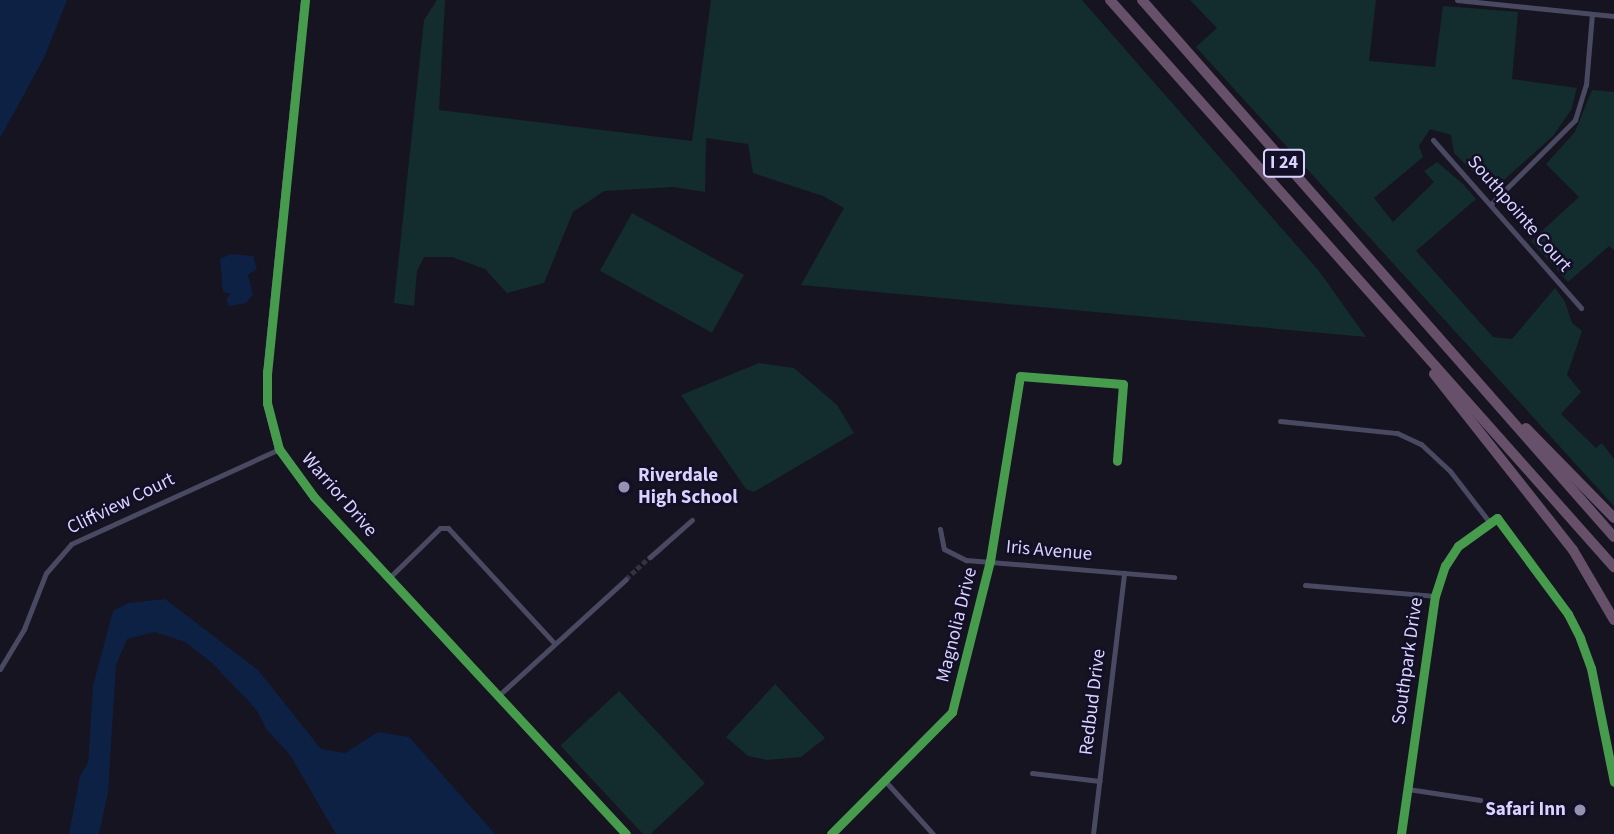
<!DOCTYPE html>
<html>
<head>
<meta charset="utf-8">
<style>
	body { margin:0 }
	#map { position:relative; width:1614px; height:834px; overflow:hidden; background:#161421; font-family:"Source Sans 3",sans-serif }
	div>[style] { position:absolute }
	.green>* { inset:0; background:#132c2d; transform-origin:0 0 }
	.water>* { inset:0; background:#0d2144 }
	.street-tunnel>* { height:5px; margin-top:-2.5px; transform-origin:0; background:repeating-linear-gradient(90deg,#333142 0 5px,transparent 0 7.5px) }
	.street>* { height:5px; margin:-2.5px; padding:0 2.5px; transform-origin:2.5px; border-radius:2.5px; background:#4a4962 }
	.secondary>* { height:8px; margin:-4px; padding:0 4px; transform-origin:4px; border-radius:4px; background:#575674 }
	.highway>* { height:10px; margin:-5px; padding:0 5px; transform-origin:5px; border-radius:5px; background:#67516a }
	.cycleway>* { height:9px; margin:-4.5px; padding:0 4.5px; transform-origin:4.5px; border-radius:4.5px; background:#469c4c }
	.dots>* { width:19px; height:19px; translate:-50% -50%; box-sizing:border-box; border:4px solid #130f26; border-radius:50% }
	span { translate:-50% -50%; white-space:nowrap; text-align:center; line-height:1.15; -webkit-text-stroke:5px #130f26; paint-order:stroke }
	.shield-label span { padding:2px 5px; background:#130f26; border:2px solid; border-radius:5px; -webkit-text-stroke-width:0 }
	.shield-label { font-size:18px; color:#d9d4ff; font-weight:700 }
	.street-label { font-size:19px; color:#d9d4ff }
	.poi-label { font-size:19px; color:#d9d4ff; font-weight:700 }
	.left { translate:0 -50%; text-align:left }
	.right { translate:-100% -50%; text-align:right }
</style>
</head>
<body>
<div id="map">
	<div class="green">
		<i style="clip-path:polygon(437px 0,445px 0,439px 110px,692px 141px,711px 0,1082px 0,1319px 271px,1366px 337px,801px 285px,844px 208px,823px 196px,753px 173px,748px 144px,706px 138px,705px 192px,673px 187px,604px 191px,573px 212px,544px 283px,507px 293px,485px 269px,452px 257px,424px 257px,417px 271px,414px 306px,394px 303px,424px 20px)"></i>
		<i style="clip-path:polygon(1190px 0,1376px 0,1369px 61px,1435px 67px,1443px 6px,1518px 12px,1512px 79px,1577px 88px,1571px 110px,1553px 136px,1496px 187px,1489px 187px,1454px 153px,1451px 135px,1430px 129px,1419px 146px,1423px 157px,1374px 198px,1393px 222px,1434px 182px,1424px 171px,1437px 162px,1463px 184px,1476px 199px,1416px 251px,1493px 337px,1512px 339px,1555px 288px,1565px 302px,1572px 323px,1582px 331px,1567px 375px,1581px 392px,1561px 414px,1596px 448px,1602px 443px,1614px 459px,1614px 506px,1196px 47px,1217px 28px)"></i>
		<i style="clip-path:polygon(1592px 90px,1614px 92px,1614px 250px,1609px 246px,1568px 282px,1531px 241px,1579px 197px,1546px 164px,1575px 132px)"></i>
		<i style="left:632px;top:213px;width:128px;height:66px;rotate:29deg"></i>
		<i style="clip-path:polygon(759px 363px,794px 368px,837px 405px,854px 433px,754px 492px,746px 489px,681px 395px)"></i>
		<i style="clip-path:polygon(775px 684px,825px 738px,801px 757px,767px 760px,748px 756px,726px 737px)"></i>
		<i style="left:619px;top:691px;width:126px;height:80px;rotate:47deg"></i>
	</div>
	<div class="water">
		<i style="clip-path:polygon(0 0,67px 0,44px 58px,0 138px)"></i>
		<i style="clip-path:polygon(231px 254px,253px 256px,257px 269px,248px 275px,253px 295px,246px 303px,229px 306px,226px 299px,231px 294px,223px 292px,220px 259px)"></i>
		<i style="clip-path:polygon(165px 599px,258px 670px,321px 749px,345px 753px,378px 732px,409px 737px,495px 834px,336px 834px,290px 755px,267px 730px,256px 709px,212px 663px,185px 642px,155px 632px,127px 639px,116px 665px,108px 792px,99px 834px,69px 834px,80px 776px,88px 763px,93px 686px,113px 611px,128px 603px)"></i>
	</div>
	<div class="street-tunnel">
		<i style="left:626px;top:579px;width:33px;rotate:-43deg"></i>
	</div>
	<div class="street">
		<i style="left:1457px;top:0;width:158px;rotate:5.8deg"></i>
		<i style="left:1433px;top:140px;width:224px;rotate:48.6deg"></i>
		<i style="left:1491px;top:204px;width:119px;rotate:-45deg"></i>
		<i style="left:1575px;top:120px;width:37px;rotate:-73deg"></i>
		<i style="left:1586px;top:85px;width:71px;rotate:-85.2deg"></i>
		<i style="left:1280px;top:421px;width:118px;rotate:5.9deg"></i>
		<i style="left:1397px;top:433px;width:26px;rotate:25deg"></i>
		<i style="left:1421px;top:444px;width:40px;rotate:43deg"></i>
		<i style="left:1450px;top:471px;width:66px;rotate:52.4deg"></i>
		<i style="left:940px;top:529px;width:20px;rotate:79deg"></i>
		<i style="left:944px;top:549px;width:25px;rotate:27deg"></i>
		<i style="left:966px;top:560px;width:209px;rotate:4.7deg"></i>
		<i style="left:650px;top:557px;width:56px;rotate:-41.4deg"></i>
		<i style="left:390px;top:577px;width:70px;rotate:-44.4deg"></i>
		<i style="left:440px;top:528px;width:8px"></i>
		<i style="left:448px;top:528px;width:156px;rotate:47.3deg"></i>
		<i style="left:1305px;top:585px;width:130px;rotate:4.8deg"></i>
		<i style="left:0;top:669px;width:47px;rotate:-59deg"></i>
		<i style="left:24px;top:629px;width:60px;rotate:-68.6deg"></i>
		<i style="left:46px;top:573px;width:38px;rotate:-49deg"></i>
		<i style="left:71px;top:544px;width:229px;rotate:-24.5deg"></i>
		<i style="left:498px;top:696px;width:173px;rotate:-42.4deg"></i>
		<i style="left:1032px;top:773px;width:68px;rotate:6.7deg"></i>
		<i style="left:886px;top:782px;width:70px;rotate:47.9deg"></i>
		<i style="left:1408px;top:789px;width:73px;rotate:8.7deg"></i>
		<i style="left:831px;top:834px;width:172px;rotate:-45.2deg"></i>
		<i style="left:952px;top:712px;width:156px;rotate:-75.9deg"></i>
		<i style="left:990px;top:561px;width:187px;rotate:-80.8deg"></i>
		<i style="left:1020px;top:376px;width:103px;rotate:4.4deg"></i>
		<i style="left:1123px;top:384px;width:77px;rotate:94.5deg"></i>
		<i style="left:1093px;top:834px;width:263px;rotate:-83.2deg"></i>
		<i style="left:1401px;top:834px;width:240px;rotate:-81.9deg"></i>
		<i style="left:1435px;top:596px;width:32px;rotate:-72deg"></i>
		<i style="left:1445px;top:566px;width:24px;rotate:-57deg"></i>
		<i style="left:1458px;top:546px;width:48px;rotate:-35.7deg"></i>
		<i style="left:1497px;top:518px;width:119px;rotate:53.5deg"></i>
		<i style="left:1568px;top:614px;width:27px;rotate:63deg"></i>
		<i style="left:1580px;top:638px;width:32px;rotate:70deg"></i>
		<i style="left:1591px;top:668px;width:116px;rotate:78.6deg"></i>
	</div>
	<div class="secondary">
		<i style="left:305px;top:0;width:374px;rotate:95.8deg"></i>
		<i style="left:267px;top:372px;width:31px;rotate:90deg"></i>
		<i style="left:267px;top:403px;width:48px;rotate:75.4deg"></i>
		<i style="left:279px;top:449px;width:59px;rotate:53.9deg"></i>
		<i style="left:314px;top:497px;width:459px;rotate:47.2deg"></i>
	</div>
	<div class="highway">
		<i style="left:1110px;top:0;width:759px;rotate:48.37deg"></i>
		<i style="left:1142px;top:0;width:715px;rotate:48.69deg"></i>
		<i style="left:1434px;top:374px;width:224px;rotate:51.7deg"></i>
		<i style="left:1573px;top:550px;width:81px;rotate:59.6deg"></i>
		<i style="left:1526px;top:428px;width:126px;rotate:45.6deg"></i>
	</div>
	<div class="cycleway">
		<i style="left:305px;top:0;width:374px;rotate:95.8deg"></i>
		<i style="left:267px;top:372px;width:31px;rotate:90deg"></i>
		<i style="left:267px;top:403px;width:48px;rotate:75.4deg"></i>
		<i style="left:279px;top:449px;width:59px;rotate:53.9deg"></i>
		<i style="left:314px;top:497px;width:459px;rotate:47.2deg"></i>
		<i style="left:831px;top:834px;width:172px;rotate:-45.2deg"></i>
		<i style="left:952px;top:712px;width:156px;rotate:-75.9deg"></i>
		<i style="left:990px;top:561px;width:187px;rotate:-80.8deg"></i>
		<i style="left:1020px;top:376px;width:103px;rotate:4.4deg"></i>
		<i style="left:1123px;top:384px;width:77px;rotate:94.5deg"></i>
		<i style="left:1401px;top:834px;width:240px;rotate:-81.9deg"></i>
		<i style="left:1435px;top:596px;width:32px;rotate:-72deg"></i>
		<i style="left:1445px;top:566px;width:24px;rotate:-57deg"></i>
		<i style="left:1458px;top:546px;width:48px;rotate:-35.7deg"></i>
		<i style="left:1497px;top:518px;width:119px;rotate:53.5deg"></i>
		<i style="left:1568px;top:614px;width:27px;rotate:63deg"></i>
		<i style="left:1580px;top:638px;width:32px;rotate:70deg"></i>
		<i style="left:1591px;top:668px;width:116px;rotate:78.6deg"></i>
	</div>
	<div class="dots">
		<i style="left:624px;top:487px;background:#9591b1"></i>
		<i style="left:1580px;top:810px;background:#9591b1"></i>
	</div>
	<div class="shield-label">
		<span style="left:1284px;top:163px">I 24</span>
	</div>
	<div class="street-label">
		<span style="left:1519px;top:214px;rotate:49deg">Southpointe Court</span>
		<span style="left:339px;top:495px;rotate:49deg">Warrior Drive</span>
		<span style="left:121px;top:504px;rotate:-26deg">Cliffview Court</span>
		<span style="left:1049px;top:551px;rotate:5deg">Iris Avenue</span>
		<span style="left:957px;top:625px;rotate:-76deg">Magnolia Drive</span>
		<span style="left:1408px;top:661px;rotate:-82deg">Southpark Drive</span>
		<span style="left:1093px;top:702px;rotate:-83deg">Redbud Drive</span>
	</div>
	<div class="poi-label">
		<span class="left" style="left:638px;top:487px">Riverdale<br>High School</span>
		<span class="right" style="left:1566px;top:810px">Safari Inn</span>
	</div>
</div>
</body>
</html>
